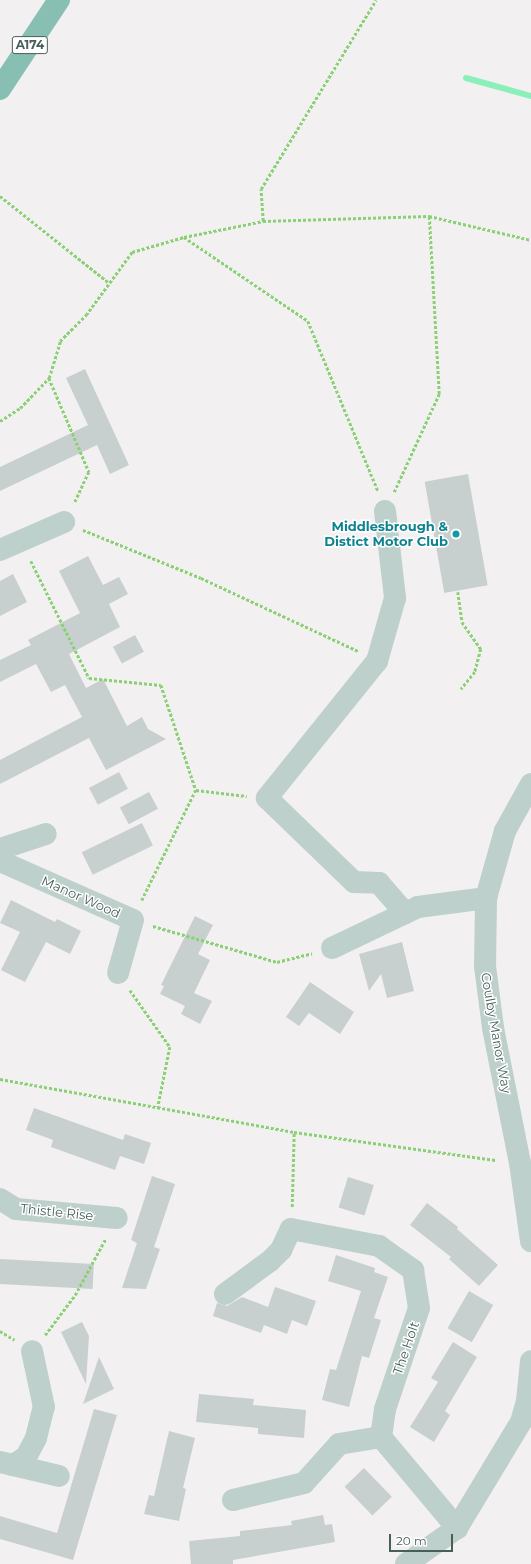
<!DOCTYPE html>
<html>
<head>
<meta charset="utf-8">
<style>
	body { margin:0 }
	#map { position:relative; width:531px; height:1564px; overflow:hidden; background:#f3f0f2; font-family:Montserrat,sans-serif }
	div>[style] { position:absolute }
	.stream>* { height:6px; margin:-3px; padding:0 3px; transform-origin:3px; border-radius:3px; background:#8aefb9 }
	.building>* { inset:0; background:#c7d0cf; transform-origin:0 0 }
	.path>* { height:2.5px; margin-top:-1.25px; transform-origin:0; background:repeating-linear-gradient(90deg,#8ad175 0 3px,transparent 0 5px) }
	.minor>* { height:22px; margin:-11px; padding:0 11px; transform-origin:11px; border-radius:11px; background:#bed0cb }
	.highway>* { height:22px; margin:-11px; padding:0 11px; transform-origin:11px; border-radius:11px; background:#87c0b3 }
	.dots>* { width:11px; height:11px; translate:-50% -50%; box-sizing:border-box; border:2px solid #fff; border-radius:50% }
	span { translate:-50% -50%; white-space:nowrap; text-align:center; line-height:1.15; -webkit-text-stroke:3px #fff; paint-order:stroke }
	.shield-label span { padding:1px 3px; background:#fff; border:1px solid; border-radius:3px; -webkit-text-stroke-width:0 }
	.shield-label { font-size:12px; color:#475f59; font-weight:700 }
	.culture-label { font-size:13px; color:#0d838f; font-weight:700 }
	.right { translate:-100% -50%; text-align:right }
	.street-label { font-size:13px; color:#475f59 }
	.scale { position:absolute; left:389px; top:1534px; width:64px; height:18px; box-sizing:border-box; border:2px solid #475f59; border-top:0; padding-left:5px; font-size:12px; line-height:14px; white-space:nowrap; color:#475f59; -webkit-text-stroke:3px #fff; paint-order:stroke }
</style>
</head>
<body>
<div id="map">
	<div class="stream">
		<i style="left:466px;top:78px;width:67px;rotate:15.5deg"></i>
	</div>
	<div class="building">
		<i style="clip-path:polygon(85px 369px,129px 465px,110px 474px,97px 445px,0 491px,0 467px,88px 425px,66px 378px)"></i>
		<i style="left:468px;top:474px;width:113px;height:44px;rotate:80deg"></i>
		<i style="clip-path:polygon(88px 556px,103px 585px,119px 577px,128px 594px,109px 604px,120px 627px,69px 654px,86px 688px,103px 679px,127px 726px,142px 717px,148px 729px,166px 739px,106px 770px,89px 738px,0 784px,0 760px,82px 717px,65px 685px,51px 692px,36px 664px,0 682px,0 660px,31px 645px,28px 640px,80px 613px,59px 571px)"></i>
		<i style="clip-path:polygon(13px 574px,27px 602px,0 616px,0 581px)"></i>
		<i style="left:135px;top:635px;width:19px;height:25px;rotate:62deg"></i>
		<i style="left:119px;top:772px;width:19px;height:34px;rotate:62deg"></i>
		<i style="left:149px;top:792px;width:19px;height:33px;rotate:62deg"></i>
		<i style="left:142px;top:823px;width:25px;height:67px;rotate:64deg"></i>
		<i style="clip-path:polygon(11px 900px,55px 922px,57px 919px,81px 931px,70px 954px,46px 942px,25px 982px,1px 970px,20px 932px,0 923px)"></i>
		<i style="clip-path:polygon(195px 916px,213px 925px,198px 954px,210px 960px,194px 993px,212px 1001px,200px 1024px,181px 1014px,185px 1006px,160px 994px,164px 986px,161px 985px)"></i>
		<i style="clip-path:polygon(402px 942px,414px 991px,387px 998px,381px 974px,369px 991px,359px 954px)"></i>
		<i style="clip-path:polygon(310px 982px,354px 1012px,340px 1034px,309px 1013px,299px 1026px,286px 1017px)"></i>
		<i style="clip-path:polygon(34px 1108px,123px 1140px,125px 1134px,151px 1143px,144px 1164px,120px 1156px,115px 1170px,51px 1147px,53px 1140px,26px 1130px)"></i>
		<i style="clip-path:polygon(152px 1176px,175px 1184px,154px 1247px,160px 1249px,146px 1289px,122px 1288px,137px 1243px,131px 1240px)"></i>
		<i style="left:348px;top:1177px;width:27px;height:32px;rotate:17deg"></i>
		<i style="clip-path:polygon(427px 1203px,458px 1227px,457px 1229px,498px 1265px,479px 1286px,449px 1259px,451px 1257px,410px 1225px)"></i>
		<i style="clip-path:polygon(336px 1255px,375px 1268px,374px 1272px,388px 1277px,374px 1318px,381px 1320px,369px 1358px,362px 1356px,349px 1407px,322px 1400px,330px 1369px,336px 1370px,361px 1291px,328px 1281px)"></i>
		<i style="left:0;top:1259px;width:94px;height:25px;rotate:3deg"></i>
		<i style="clip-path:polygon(275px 1287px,316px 1301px,307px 1326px,292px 1320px,287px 1334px,264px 1325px,261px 1333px,213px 1316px,217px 1303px,227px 1306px,242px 1297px,268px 1307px)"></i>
		<i style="left:469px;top:1291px;width:28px;height:43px;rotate:30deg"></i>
		<i style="clip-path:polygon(82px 1322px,89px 1336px,86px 1384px,61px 1332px)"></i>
		<i style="clip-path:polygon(453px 1342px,477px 1357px,445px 1411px,450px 1415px,434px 1442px,410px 1427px,438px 1382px,431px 1378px)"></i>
		<i style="clip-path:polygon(99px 1357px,114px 1389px,83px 1404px)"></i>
		<i style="clip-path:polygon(199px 1394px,254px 1399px,253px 1405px,306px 1410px,304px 1438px,258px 1434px,258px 1428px,196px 1422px)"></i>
		<i style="clip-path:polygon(94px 1409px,117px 1415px,73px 1560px,0 1539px,0 1516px,57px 1533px)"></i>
		<i style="clip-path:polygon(169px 1431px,195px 1438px,183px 1488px,186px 1489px,179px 1521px,144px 1514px,149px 1495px,154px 1496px)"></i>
		<i style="left:364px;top:1468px;width:40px;height:27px;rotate:46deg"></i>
		<i style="clip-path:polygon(323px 1515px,325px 1525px,332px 1524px,335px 1542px,233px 1560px,233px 1564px,191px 1564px,189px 1541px,240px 1536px,240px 1531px,292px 1525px,291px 1521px)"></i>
	</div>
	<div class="path">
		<i style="left:0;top:196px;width:138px;rotate:38.5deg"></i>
		<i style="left:263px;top:221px;width:32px;rotate:-94deg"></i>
		<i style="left:261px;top:189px;width:221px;rotate:-58.7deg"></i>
		<i style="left:184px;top:237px;width:150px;rotate:34.1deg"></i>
		<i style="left:308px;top:321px;width:184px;rotate:67.6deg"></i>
		<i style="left:49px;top:378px;width:102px;rotate:66.9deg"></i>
		<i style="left:89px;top:472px;width:35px;rotate:115deg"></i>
		<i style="left:0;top:421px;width:24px;rotate:-33deg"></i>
		<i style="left:20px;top:408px;width:42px;rotate:-46deg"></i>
		<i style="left:49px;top:378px;width:39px;rotate:-73deg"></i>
		<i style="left:60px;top:341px;width:37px;rotate:-45deg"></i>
		<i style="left:86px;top:315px;width:78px;rotate:-53.9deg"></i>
		<i style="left:132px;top:252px;width:54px;rotate:-16.1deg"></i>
		<i style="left:184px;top:237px;width:81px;rotate:-11.4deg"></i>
		<i style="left:263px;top:221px;width:166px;rotate:-1.7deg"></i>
		<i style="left:429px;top:216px;width:105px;rotate:13.2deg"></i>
		<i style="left:394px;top:492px;width:108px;rotate:-65.3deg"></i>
		<i style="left:439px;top:394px;width:178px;rotate:-93.2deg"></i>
		<i style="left:83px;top:530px;width:127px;rotate:22.1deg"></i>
		<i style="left:201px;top:578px;width:173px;rotate:24.9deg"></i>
		<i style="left:31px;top:561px;width:131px;rotate:63.6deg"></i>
		<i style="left:89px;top:678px;width:72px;rotate:5.6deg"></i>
		<i style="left:161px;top:685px;width:111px;rotate:71.6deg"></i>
		<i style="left:196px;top:790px;width:123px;rotate:116.1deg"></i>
		<i style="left:458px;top:592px;width:30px;rotate:82deg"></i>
		<i style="left:462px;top:622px;width:33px;rotate:55deg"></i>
		<i style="left:481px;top:649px;width:24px;rotate:105deg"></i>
		<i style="left:475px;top:672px;width:22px;rotate:129deg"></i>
		<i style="left:196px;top:790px;width:51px;rotate:6.7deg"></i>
		<i style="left:153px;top:926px;width:129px;rotate:16.2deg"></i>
		<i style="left:277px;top:962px;width:36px;rotate:-14deg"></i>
		<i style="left:130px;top:990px;width:70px;rotate:54.9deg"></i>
		<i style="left:170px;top:1047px;width:61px;rotate:101.3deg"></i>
		<i style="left:0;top:1079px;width:299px;rotate:10.2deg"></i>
		<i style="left:294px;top:1132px;width:205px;rotate:7.9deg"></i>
		<i style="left:292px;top:1207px;width:75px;rotate:-88.5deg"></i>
		<i style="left:0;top:1331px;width:17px;rotate:31deg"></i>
		<i style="left:45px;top:1335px;width:50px;rotate:-53.1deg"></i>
		<i style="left:75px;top:1295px;width:65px;rotate:-61.5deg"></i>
	</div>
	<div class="minor">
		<i style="left:385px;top:511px;width:88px;rotate:83.4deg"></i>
		<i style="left:395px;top:598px;width:66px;rotate:105.9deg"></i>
		<i style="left:377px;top:661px;width:176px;rotate:128.8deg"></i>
		<i style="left:267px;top:798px;width:121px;rotate:44deg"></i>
		<i style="left:354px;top:882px;width:25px;rotate:2deg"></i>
		<i style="left:379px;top:883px;width:40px;rotate:49deg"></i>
		<i style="left:0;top:550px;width:70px;rotate:-23.6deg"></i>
		<i style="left:531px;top:784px;width:54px;rotate:119deg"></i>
		<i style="left:505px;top:831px;width:70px;rotate:105.8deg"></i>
		<i style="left:486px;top:898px;width:68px;rotate:90.8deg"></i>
		<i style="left:485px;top:966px;width:63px;rotate:82.6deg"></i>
		<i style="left:493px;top:1028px;width:138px;rotate:78.7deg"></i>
		<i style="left:520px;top:1163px;width:79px;rotate:82deg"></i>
		<i style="left:0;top:849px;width:48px;rotate:-18.1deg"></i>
		<i style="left:0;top:861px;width:145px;rotate:23.9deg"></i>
		<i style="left:133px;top:920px;width:55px;rotate:105.8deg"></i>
		<i style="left:332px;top:948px;width:95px;rotate:-25.5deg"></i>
		<i style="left:418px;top:907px;width:69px;rotate:-7.5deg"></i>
		<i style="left:0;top:1199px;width:19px;rotate:32deg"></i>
		<i style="left:16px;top:1209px;width:101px;rotate:5.1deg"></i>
		<i style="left:225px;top:1294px;width:56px;rotate:-36.3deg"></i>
		<i style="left:270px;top:1261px;width:16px;rotate:-45deg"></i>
		<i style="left:281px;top:1250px;width:23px;rotate:-65deg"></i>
		<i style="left:291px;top:1229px;width:90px;rotate:10.9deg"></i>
		<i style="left:379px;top:1246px;width:42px;rotate:35.2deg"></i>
		<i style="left:413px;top:1270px;width:38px;rotate:81deg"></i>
		<i style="left:419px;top:1308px;width:107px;rotate:108.6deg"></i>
		<i style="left:385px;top:1409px;width:28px;rotate:98deg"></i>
		<i style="left:381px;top:1437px;width:119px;rotate:50.1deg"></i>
		<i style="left:0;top:1462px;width:13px;rotate:13deg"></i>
		<i style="left:13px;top:1465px;width:15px;rotate:-32deg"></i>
		<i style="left:26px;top:1457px;width:21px;rotate:-62deg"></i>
		<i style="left:36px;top:1438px;width:32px;rotate:-76deg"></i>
		<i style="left:44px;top:1407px;width:57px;rotate:-102.1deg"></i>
		<i style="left:13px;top:1465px;width:47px;rotate:13.4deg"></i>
		<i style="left:233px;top:1500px;width:73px;rotate:-13.5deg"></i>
		<i style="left:304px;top:1483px;width:52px;rotate:-48.1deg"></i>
		<i style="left:339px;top:1444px;width:43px;rotate:-9.5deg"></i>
		<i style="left:406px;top:1564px;width:62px;rotate:-35.2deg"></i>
		<i style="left:457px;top:1528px;width:124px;rotate:-58.9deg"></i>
		<i style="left:521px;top:1422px;width:22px;rotate:-74deg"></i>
		<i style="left:527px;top:1401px;width:40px;rotate:-84.3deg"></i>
	</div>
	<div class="highway">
		<i style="left:0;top:89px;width:107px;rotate:-56.5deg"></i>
	</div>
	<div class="dots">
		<i style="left:456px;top:534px;background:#0f9aa8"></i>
	</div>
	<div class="shield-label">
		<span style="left:30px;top:45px">A174</span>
	</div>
	<div class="culture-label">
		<span class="right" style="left:448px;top:534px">Middlesbrough &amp;<br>Distict Motor Club</span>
	</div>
	<div class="street-label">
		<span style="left:81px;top:897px;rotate:24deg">Manor Wood</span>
		<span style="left:496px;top:1033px;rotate:80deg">Coulby Manor Way</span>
		<span style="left:57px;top:1212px;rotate:6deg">Thistle Rise</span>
		<span style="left:406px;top:1348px;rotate:-71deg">The Holt</span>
	</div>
	<div class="scale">20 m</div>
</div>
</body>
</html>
